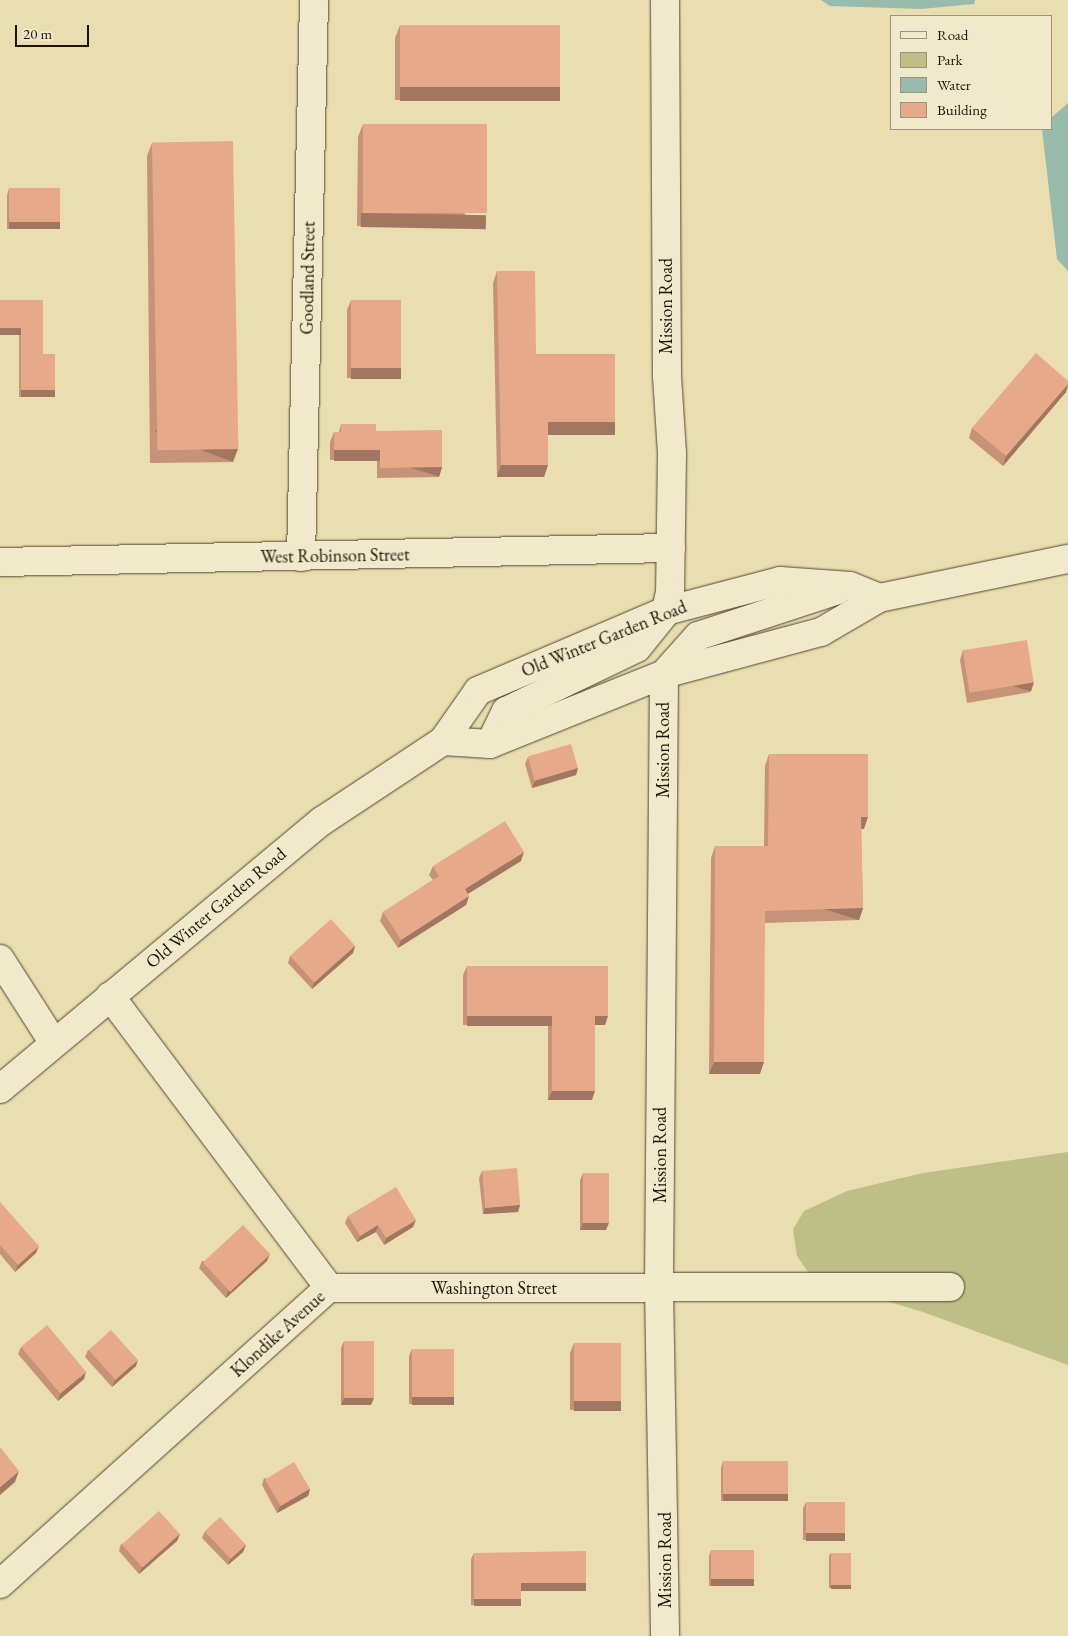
<!DOCTYPE html>
<html>
<head>
<meta charset="utf-8">
<style>
	body { margin:0 }
	#map { position:relative; width:1068px; height:1636px; overflow:hidden; background:#eaddaf; font-family:"EB Garamond",serif }
	div>[style] { position:absolute }
	.green>* { inset:0; background:#bebf86 }
	.water>* { inset:0; background:#98bbae }
	.roads { filter:drop-shadow(0 0 1px #524632) drop-shadow(0 0 1px #524632) }
	.minor>* { height:28px; margin:-14px; padding:0 14px; transform-origin:14px; border-radius:14px; background:#f1e9cb }
	.secondary>* { height:28px; margin:-14px; padding:0 14px; transform-origin:14px; border-radius:14px; background:#f1e9cb }
	.wall>* { inset:0; background:#c69278 }
	.shaded-wall>* { inset:0; background:#a17761; transform-origin:0 0 }
	.building>* { inset:0; background:#e6aa8b; transform-origin:0 0 }
	span { translate:-50% -50%; white-space:nowrap; text-align:center; line-height:1.15; -webkit-text-stroke:5px #f1e9cb; paint-order:stroke }
	.street-label { font-size:18px; color:#1f1409 }
	.legend { position:absolute; left:890px; top:15px; width:162px; height:115px; box-sizing:border-box; background:#f1e9cb; border:1px solid #9d947d; margin:0; padding:6px 9px; list-style:none; font-size:15px; color:#1f1409 }
	.legend li { display:flex; align-items:center; gap:10px; height:25px }
	.legend b { width:25px; border:1px solid #9d947d }
	.scale { position:absolute; left:15px; top:25px; width:74px; height:22px; box-sizing:border-box; border:2px solid #1f1409; border-top:0; padding-left:6px; font-size:15px; line-height:18px; white-space:nowrap; color:#1f1409; -webkit-text-stroke:4px #f1e9cb; paint-order:stroke }
</style>
</head>
<body>
<div id="map">
	<div class="green">
		<i style="clip-path:polygon(1068px 1152px,1068px 1365px,923px 1312px,813px 1279px,797px 1256px,793px 1229px,804px 1211px,847px 1191px,923px 1173px)"></i>
	</div>
	<div class="water">
		<i style="clip-path:polygon(821px 0,975px 0,974px 4px,921px 9px,830px 6px)"></i>
		<i style="clip-path:polygon(1068px 103px,1068px 271px,1057px 259px,1042px 129px,1052px 129px,1052px 117px)"></i>
	</div>
	<div class="roads">
		<div class="minor">
			<i style="left:665px;top:0;width:376px;rotate:89.7deg"></i>
			<i style="left:667px;top:376px;width:77px;rotate:86.3deg"></i>
			<i style="left:672px;top:453px;width:139px;rotate:90.8deg"></i>
			<i style="left:670px;top:592px;width:19px;rotate:102deg"></i>
			<i style="left:301px;top:557px;width:557px;rotate:-88.66deg"></i>
			<i style="left:0;top:562px;width:671px;rotate:-1.2deg"></i>
			<i style="left:664px;top:674px;width:614px;rotate:90.47deg"></i>
			<i style="left:659px;top:1288px;width:348px;rotate:89deg"></i>
			<i style="left:0;top:959px;width:98px;rotate:57.4deg"></i>
			<i style="left:110px;top:996px;width:365px;rotate:53.1deg"></i>
			<i style="left:329px;top:1288px;width:621px;rotate:-0.09deg"></i>
			<i style="left:0;top:1584px;width:443px;rotate:-42deg"></i>
		</div>
		<div class="secondary">
			<i style="left:664px;top:674px;width:51px;rotate:-48.2deg"></i>
			<i style="left:698px;top:636px;width:147px;rotate:-18.2deg"></i>
			<i style="left:443px;top:741px;width:47px;rotate:3.7deg"></i>
			<i style="left:490px;top:744px;width:188px;rotate:-21.9deg"></i>
			<i style="left:664px;top:674px;width:163px;rotate:-15deg"></i>
			<i style="left:821px;top:632px;width:67px;rotate:-30.4deg"></i>
			<i style="left:879px;top:598px;width:193px;rotate:-11.7deg"></i>
			<i style="left:490px;top:744px;width:37px;rotate:-64deg"></i>
			<i style="left:506px;top:711px;width:145px;rotate:-25.7deg"></i>
			<i style="left:637px;top:648px;width:46px;rotate:-51.1deg"></i>
			<i style="left:0;top:1089px;width:419px;rotate:-39.8deg"></i>
			<i style="left:322px;top:821px;width:145px;rotate:-33.5deg"></i>
			<i style="left:443px;top:741px;width:61px;rotate:-55deg"></i>
			<i style="left:478px;top:691px;width:204px;rotate:-23.1deg"></i>
			<i style="left:666px;top:611px;width:118px;rotate:-14.7deg"></i>
			<i style="left:780px;top:581px;width:70px;rotate:4.1deg"></i>
			<i style="left:850px;top:586px;width:31px;rotate:22deg"></i>
		</div>
	</div>
	<div class="wall">
		<i style="clip-path:polygon(400px 25px,560px 87px,555px 100px,395px 100px,395px 38px)"></i>
		<i style="clip-path:polygon(363px 124px,481px 228px,357px 226px,358px 137px)"></i>
		<i style="clip-path:polygon(152px 143px,233px 462px,150px 463px,147px 156px)"></i>
		<i style="clip-path:polygon(9px 188px,58px 229px,7px 229px,7px 195px)"></i>
		<i style="clip-path:polygon(497px 271px,536px 354px,615px 422px,610px 434px,548px 434px,548px 465px,544px 477px,497px 477px,493px 283px)"></i>
		<i style="clip-path:polygon(0 300px,43px 354px,53px 397px,19px 397px,19px 335px,0 335px)"></i>
		<i style="clip-path:polygon(351px 300px,398px 378px,347px 378px,347px 310px)"></i>
		<i style="clip-path:polygon(1068px 381px,1068px 386px,1066px 392px,1003px 466px,969px 438px,972px 428px)"></i>
		<i style="clip-path:polygon(341px 424px,376px 431px,442px 467px,439px 477px,377px 478px,377px 460px,330px 460px,330px 442px,334px 432px,339px 432px)"></i>
		<i style="clip-path:polygon(963px 650px,1031px 692px,967px 703px,960px 660px)"></i>
		<i style="clip-path:polygon(769px 754px,864px 829px,861px 829px,863px 908px,859px 920px,765px 923px,760px 1074px,709px 1074px,711px 858px,715px 846px,764px 846px,765px 766px)"></i>
		<i style="clip-path:polygon(528px 757px,578px 768px,576px 775px,532px 788px,525px 764px)"></i>
		<i style="clip-path:polygon(521px 861px,468px 894px,469px 896px,466px 905px,398px 948px,380px 921px,383px 912px,433px 880px,429px 875px,433px 866px)"></i>
		<i style="clip-path:polygon(355px 946px,353px 953px,312px 989px,288px 963px,290px 956px)"></i>
		<i style="clip-path:polygon(467px 966px,605px 1025px,595px 1025px,592px 1100px,548px 1100px,548px 1025px,463px 1025px,463px 975px)"></i>
		<i style="clip-path:polygon(482px 1171px,520px 1205px,518px 1212px,483px 1214px,479px 1178px)"></i>
		<i style="clip-path:polygon(583px 1173px,606px 1230px,580px 1230px,580px 1180px)"></i>
		<i style="clip-path:polygon(0 1202px,36px 1253px,15px 1272px,0 1254px)"></i>
		<i style="clip-path:polygon(348px 1216px,413px 1227px,384px 1245px,376px 1232px,357px 1242px,345px 1223px)"></i>
		<i style="clip-path:polygon(202px 1261px,267px 1261px,226px 1298px,199px 1268px)"></i>
		<i style="clip-path:polygon(344px 1341px,371px 1405px,341px 1405px,341px 1348px)"></i>
		<i style="clip-path:polygon(574px 1343px,621px 1401px,618px 1410px,570px 1410px,570px 1353px)"></i>
		<i style="clip-path:polygon(21px 1347px,84px 1379px,58px 1401px,18px 1354px)"></i>
		<i style="clip-path:polygon(412px 1349px,452px 1404px,409px 1404px,409px 1356px)"></i>
		<i style="clip-path:polygon(88px 1350px,136px 1366px,112px 1387px,85px 1357px)"></i>
		<i style="clip-path:polygon(723px 1461px,786px 1501px,721px 1501px,721px 1468px)"></i>
		<i style="clip-path:polygon(264px 1478px,310px 1489px,308px 1496px,277px 1513px,262px 1485px)"></i>
		<i style="clip-path:polygon(806px 1502px,843px 1540px,803px 1540px,803px 1508px)"></i>
		<i style="clip-path:polygon(205px 1531px,246px 1545px,243px 1552px,228px 1565px,202px 1538px)"></i>
		<i style="clip-path:polygon(180px 1534px,177px 1541px,139px 1574px,119px 1551px,121px 1544px)"></i>
		<i style="clip-path:polygon(711px 1550px,751px 1586px,709px 1586px,709px 1556px)"></i>
		<i style="clip-path:polygon(474px 1553px,584px 1590px,521px 1590px,518px 1605px,471px 1605px,471px 1559px)"></i>
		<i style="clip-path:polygon(831px 1553px,851px 1585px,850px 1588px,829px 1588px,829px 1556px)"></i>
	</div>
	<div class="shaded-wall">
		<i style="left:400px;top:87px;width:160px;height:14px"></i>
		<i style="left:361px;top:213px;width:125px;height:14px;rotate:1deg"></i>
		<i style="left:9px;top:222px;width:51px;height:7px"></i>
		<i style="left:0;top:328px;width:21px;height:7px"></i>
		<i style="left:351px;top:368px;width:50px;height:11px"></i>
		<i style="clip-path:polygon(1068px 384px,1066px 392px,1003px 466px,1006px 456px)"></i>
		<i style="left:21px;top:390px;width:34px;height:7px"></i>
		<i style="left:548px;top:422px;width:67px;height:13px"></i>
		<i style="left:238px;top:449px;width:14px;height:83px;rotate:111deg"></i>
		<i style="left:334px;top:450px;width:46px;height:11px"></i>
		<i style="clip-path:polygon(501px 465px,548px 465px,544px 477px,497px 477px)"></i>
		<i style="left:442px;top:467px;width:10px;height:62px;rotate:107deg"></i>
		<i style="left:1034px;top:682px;width:10px;height:65px;rotate:107deg"></i>
		<i style="clip-path:polygon(578px 768px,576px 775px,532px 788px,535px 781px)"></i>
		<i style="clip-path:polygon(861px 817px,868px 817px,864px 829px,856px 829px)"></i>
		<i style="clip-path:polygon(524px 852px,521px 861px,461px 898px,465px 889px)"></i>
		<i style="clip-path:polygon(469px 896px,466px 905px,398px 948px,401px 940px)"></i>
		<i style="left:863px;top:908px;width:13px;height:98px;rotate:108deg"></i>
		<i style="clip-path:polygon(355px 946px,353px 953px,312px 989px,314px 982px)"></i>
		<i style="left:467px;top:1016px;width:85px;height:10px"></i>
		<i style="clip-path:polygon(595px 1016px,608px 1016px,605px 1025px,592px 1025px)"></i>
		<i style="clip-path:polygon(714px 1062px,764px 1062px,760px 1074px,709px 1074px)"></i>
		<i style="clip-path:polygon(552px 1091px,595px 1091px,592px 1100px,548px 1100px)"></i>
		<i style="clip-path:polygon(520px 1205px,518px 1212px,483px 1214px,485px 1208px)"></i>
		<i style="clip-path:polygon(416px 1220px,413px 1227px,384px 1245px,386px 1238px)"></i>
		<i style="clip-path:polygon(583px 1223px,609px 1223px,606px 1230px,580px 1230px)"></i>
		<i style="clip-path:polygon(378px 1225px,376px 1232px,357px 1242px,360px 1236px)"></i>
		<i style="clip-path:polygon(39px 1246px,36px 1253px,15px 1272px,18px 1265px)"></i>
		<i style="clip-path:polygon(270px 1254px,267px 1261px,226px 1298px,228px 1291px)"></i>
		<i style="clip-path:polygon(138px 1360px,136px 1366px,112px 1387px,115px 1380px)"></i>
		<i style="clip-path:polygon(86px 1372px,84px 1379px,58px 1401px,60px 1394px)"></i>
		<i style="left:412px;top:1397px;width:42px;height:8px"></i>
		<i style="clip-path:polygon(344px 1398px,374px 1398px,371px 1405px,341px 1405px)"></i>
		<i style="left:574px;top:1401px;width:47px;height:10px"></i>
		<i style="clip-path:polygon(19px 1471px,15px 1482px,0 1495px,0 1487px)"></i>
		<i style="clip-path:polygon(310px 1489px,308px 1496px,277px 1513px,280px 1506px)"></i>
		<i style="left:723px;top:1494px;width:65px;height:7px"></i>
		<i style="left:806px;top:1533px;width:39px;height:8px"></i>
		<i style="clip-path:polygon(180px 1534px,177px 1541px,139px 1574px,142px 1567px)"></i>
		<i style="clip-path:polygon(246px 1545px,243px 1552px,228px 1565px,230px 1559px)"></i>
		<i style="left:711px;top:1579px;width:43px;height:7px"></i>
		<i style="left:521px;top:1583px;width:65px;height:8px"></i>
		<i style="left:831px;top:1585px;width:20px;height:4px"></i>
		<i style="left:474px;top:1599px;width:47px;height:7px"></i>
	</div>
	<div class="building">
		<i style="left:400px;top:25px;width:160px;height:62px"></i>
		<i style="left:363px;top:124px;width:124px;height:89px"></i>
		<i style="left:233px;top:141px;width:308px;height:81px;rotate:89deg"></i>
		<i style="left:9px;top:188px;width:51px;height:34px"></i>
		<i style="clip-path:polygon(497px 271px,535px 271px,536px 354px,615px 354px,615px 422px,548px 422px,548px 465px,501px 465px)"></i>
		<i style="clip-path:polygon(0 300px,43px 300px,43px 354px,55px 354px,55px 390px,21px 390px,21px 328px,0 328px)"></i>
		<i style="left:351px;top:300px;width:50px;height:68px"></i>
		<i style="clip-path:polygon(1036px 353px,1068px 381px,1068px 384px,1006px 456px,972px 428px)"></i>
		<i style="clip-path:polygon(341px 424px,376px 424px,376px 431px,442px 430px,442px 467px,380px 468px,380px 450px,334px 450px,334px 432px,341px 432px)"></i>
		<i style="left:1027px;top:640px;width:43px;height:65px;rotate:81deg"></i>
		<i style="left:571px;top:744px;width:25px;height:45px;rotate:74deg"></i>
		<i style="clip-path:polygon(769px 754px,868px 754px,868px 817px,861px 817px,863px 908px,765px 911px,764px 1062px,714px 1062px,715px 846px,768px 846px)"></i>
		<i style="clip-path:polygon(505px 821px,524px 852px,465px 889px,469px 896px,401px 940px,383px 912px,439px 876px,433px 866px)"></i>
		<i style="left:331px;top:919px;width:36px;height:55px;rotate:48deg"></i>
		<i style="clip-path:polygon(467px 966px,608px 966px,608px 1016px,595px 1016px,595px 1091px,552px 1091px,552px 1016px,467px 1016px)"></i>
		<i style="left:517px;top:1168px;width:37px;height:35px;rotate:85deg"></i>
		<i style="left:583px;top:1173px;width:26px;height:50px"></i>
		<i style="clip-path:polygon(396px 1187px,416px 1220px,386px 1238px,378px 1225px,360px 1236px,348px 1216px)"></i>
		<i style="clip-path:polygon(0 1202px,39px 1246px,18px 1265px,0 1245px)"></i>
		<i style="left:243px;top:1225px;width:40px;height:55px;rotate:47deg"></i>
		<i style="left:47px;top:1325px;width:61px;height:34px;rotate:50deg"></i>
		<i style="left:111px;top:1330px;width:40px;height:30px;rotate:48deg"></i>
		<i style="left:344px;top:1341px;width:30px;height:57px"></i>
		<i style="left:574px;top:1343px;width:47px;height:58px"></i>
		<i style="left:412px;top:1349px;width:42px;height:48px"></i>
		<i style="clip-path:polygon(0 1447px,19px 1471px,0 1487px)"></i>
		<i style="left:723px;top:1461px;width:65px;height:33px"></i>
		<i style="left:294px;top:1462px;width:31px;height:34px;rotate:59deg"></i>
		<i style="left:806px;top:1502px;width:39px;height:31px"></i>
		<i style="left:159px;top:1511px;width:31px;height:50px;rotate:48deg"></i>
		<i style="left:220px;top:1517px;width:38px;height:21px;rotate:47deg"></i>
		<i style="left:711px;top:1550px;width:43px;height:29px"></i>
		<i style="clip-path:polygon(586px 1551px,586px 1583px,521px 1583px,521px 1599px,474px 1599px,474px 1553px)"></i>
		<i style="left:831px;top:1553px;width:20px;height:32px"></i>
	</div>
	<div class="street-label">
		<span style="left:308px;top:278px;rotate:-89deg">Goodland Street</span>
		<span style="left:666px;top:306px;rotate:-90deg">Mission Road</span>
		<span style="left:335px;top:556px;rotate:-1deg">West Robinson Street</span>
		<span style="left:604px;top:639px;rotate:-22deg">Old Winter Garden Road</span>
		<span style="left:663px;top:750px;rotate:-90deg">Mission Road</span>
		<span style="left:216px;top:908px;rotate:-40deg">Old Winter Garden Road</span>
		<span style="left:660px;top:1155px;rotate:-90deg">Mission Road</span>
		<span style="left:494px;top:1288px">Washington Street</span>
		<span style="left:278px;top:1334px;rotate:-42deg">Klondike Avenue</span>
		<span style="left:665px;top:1560px;rotate:-90deg">Mission Road</span>
	</div>
	<ul class="legend">
	<li><b style="height:6px;background:#f1e9cb"></b>Road</li>
	<li><b style="height:14px;background:#bebf86"></b>Park</li>
	<li><b style="height:14px;background:#98bbae"></b>Water</li>
	<li><b style="height:14px;background:#e6aa8b"></b>Building</li>
	</ul>
	<div class="scale">20 m</div>
</div>
</body>
</html>
